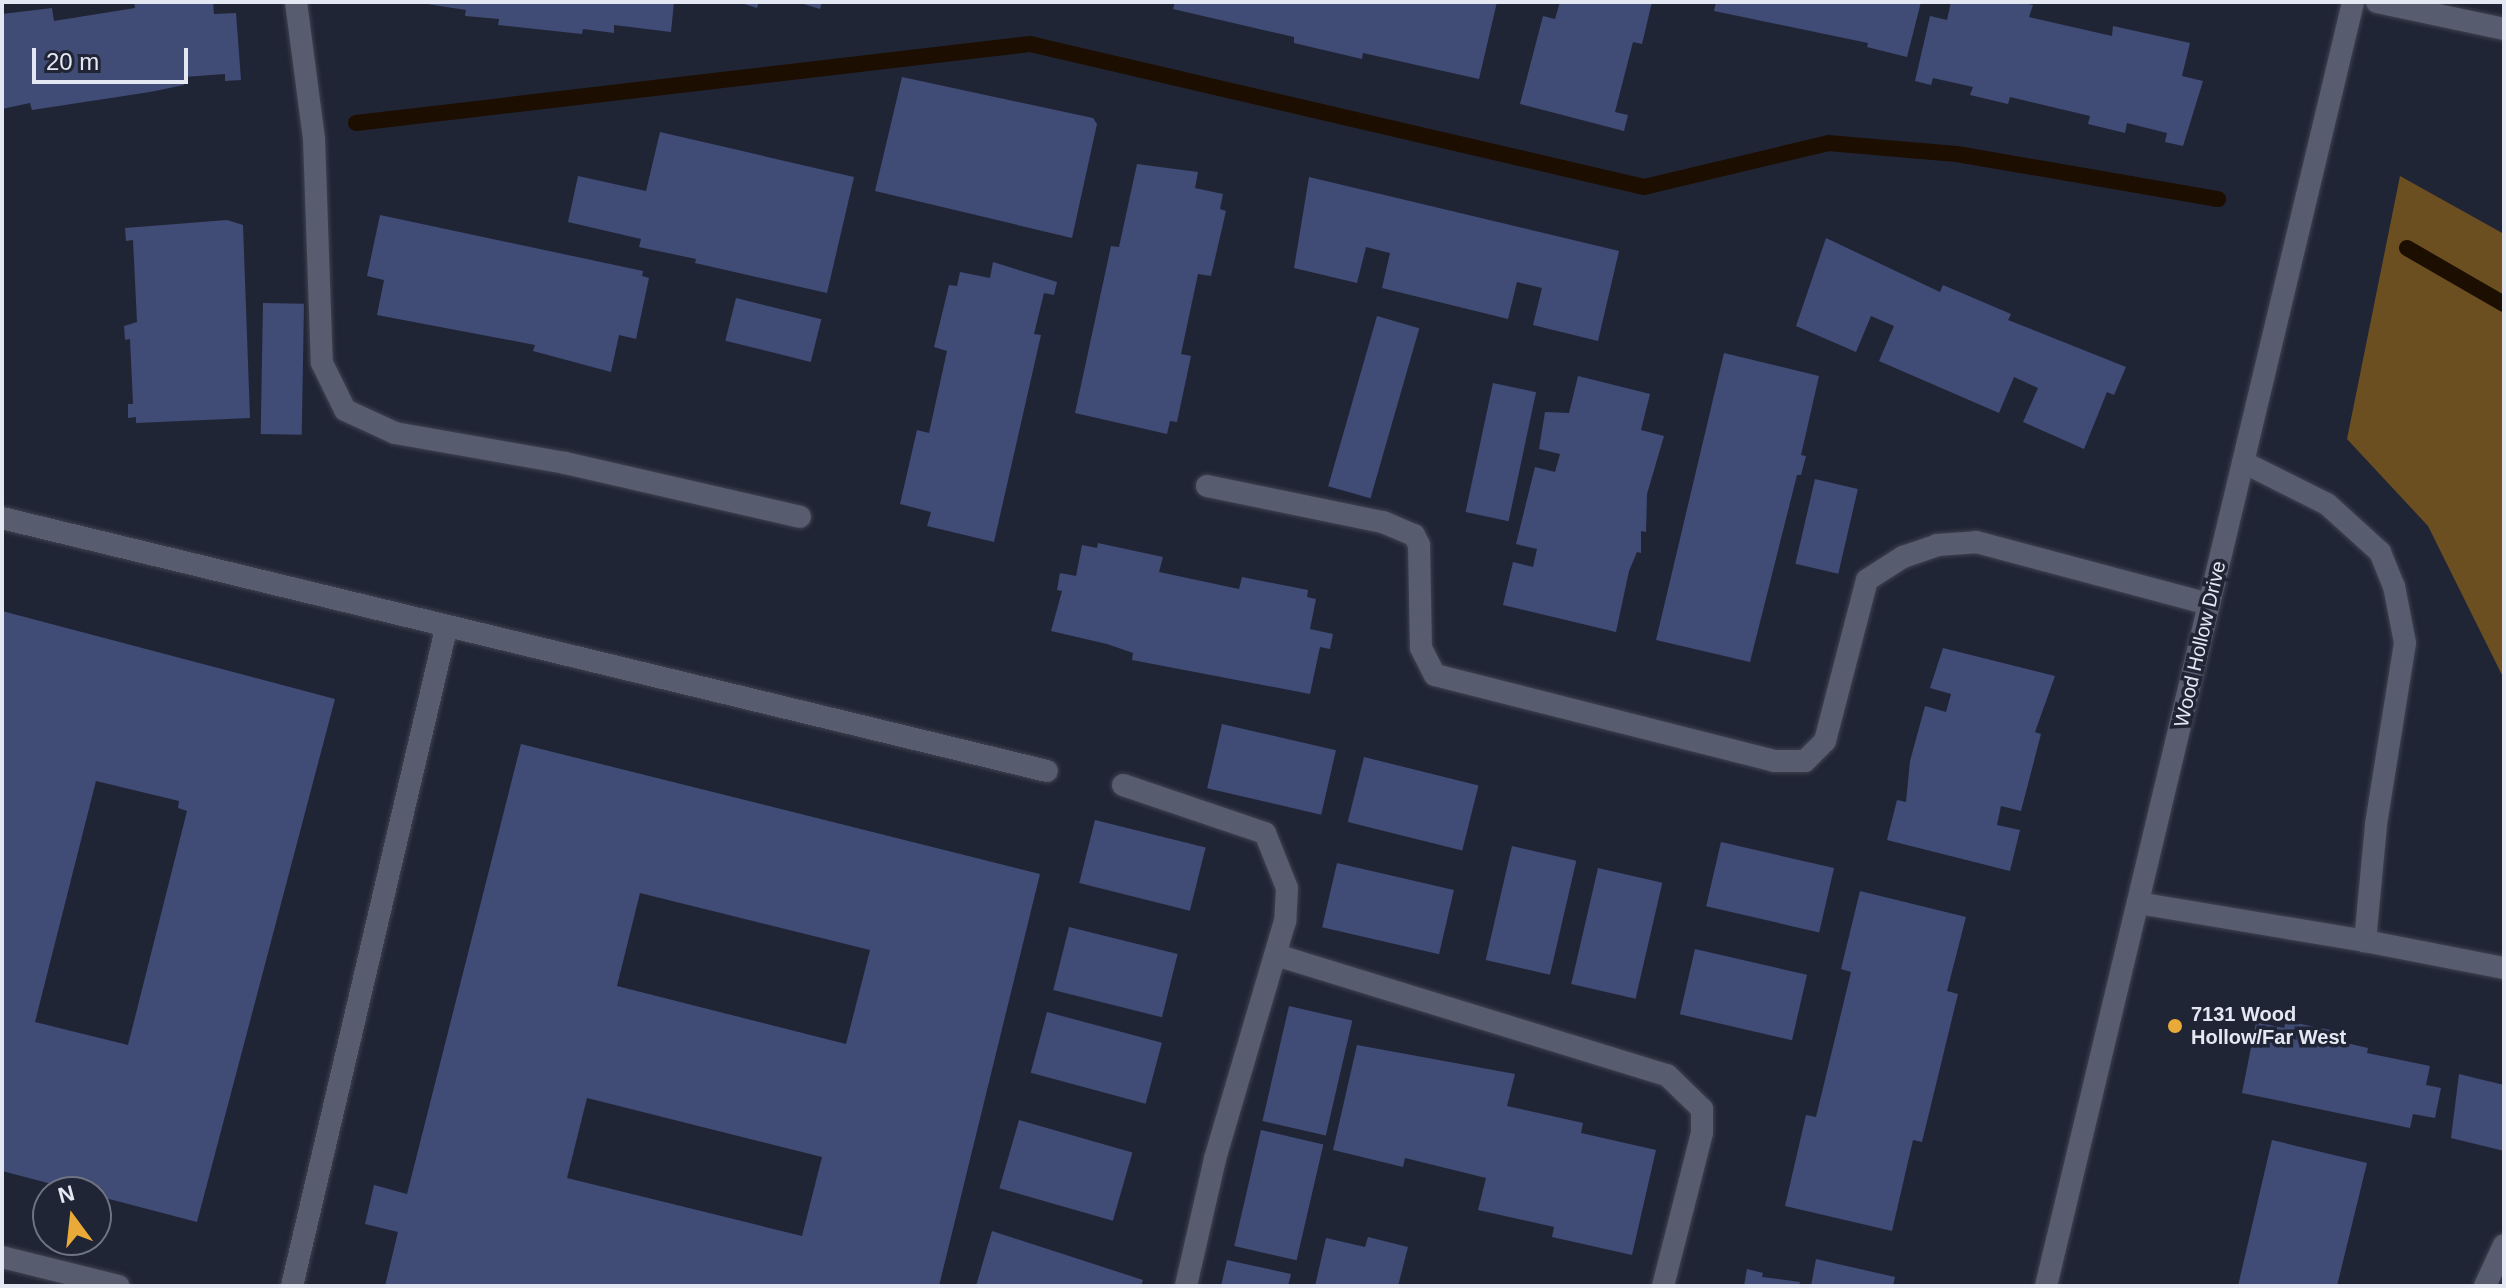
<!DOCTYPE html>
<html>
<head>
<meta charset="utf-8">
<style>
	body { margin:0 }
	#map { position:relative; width:2506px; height:1288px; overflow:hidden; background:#202535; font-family:Arial,sans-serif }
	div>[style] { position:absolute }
	.forest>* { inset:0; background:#6b4f21 }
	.stream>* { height:16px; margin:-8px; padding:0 8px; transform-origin:8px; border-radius:8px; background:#1c0e00 }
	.building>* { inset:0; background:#404b76; transform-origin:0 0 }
	.roads { filter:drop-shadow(0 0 2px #3e4250) drop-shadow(0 0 2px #3e4250) }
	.service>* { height:22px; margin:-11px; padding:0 11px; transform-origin:11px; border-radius:11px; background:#575c6f }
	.tertiary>* { height:22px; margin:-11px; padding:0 11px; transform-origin:11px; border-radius:11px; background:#575c6f }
	.dots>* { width:22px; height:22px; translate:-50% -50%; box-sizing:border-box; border:4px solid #202535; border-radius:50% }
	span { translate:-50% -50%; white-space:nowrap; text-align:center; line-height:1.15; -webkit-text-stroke:7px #202535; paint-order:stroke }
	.street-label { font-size:20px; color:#e4e8f3 }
	.poi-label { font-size:20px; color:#e4e8f3; font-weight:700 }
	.left { translate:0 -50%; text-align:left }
	.frame { position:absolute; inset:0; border:4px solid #e4e8f3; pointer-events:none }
	.north { position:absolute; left:32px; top:1176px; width:80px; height:80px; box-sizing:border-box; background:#202535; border:2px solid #6e7381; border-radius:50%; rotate:345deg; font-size:22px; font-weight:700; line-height:32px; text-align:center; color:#e4e8f3 }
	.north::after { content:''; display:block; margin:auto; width:28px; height:36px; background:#eaaa39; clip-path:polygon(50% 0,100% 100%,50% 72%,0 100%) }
	.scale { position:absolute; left:32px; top:48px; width:156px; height:36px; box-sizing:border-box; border:4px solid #e4e8f3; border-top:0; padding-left:10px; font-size:24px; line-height:28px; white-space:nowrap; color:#e4e8f3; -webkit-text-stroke:6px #202535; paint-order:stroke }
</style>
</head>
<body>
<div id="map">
	<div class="forest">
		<i style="clip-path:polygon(2400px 176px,2504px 234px,2504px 679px,2428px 526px,2347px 439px)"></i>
	</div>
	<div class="stream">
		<i style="left:356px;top:123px;width:679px;rotate:-6.69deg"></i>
		<i style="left:1030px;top:44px;width:630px;rotate:13.11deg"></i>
		<i style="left:1644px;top:187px;width:189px;rotate:-13.4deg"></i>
		<i style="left:1828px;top:143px;width:129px;rotate:4.9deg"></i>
		<i style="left:1957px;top:154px;width:265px;rotate:9.8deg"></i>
		<i style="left:2407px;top:248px;width:112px;rotate:30deg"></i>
	</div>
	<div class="building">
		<i style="clip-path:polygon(134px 2px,213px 2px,214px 14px,236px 13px,241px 80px,225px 81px,225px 74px,184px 77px,184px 85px,150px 92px,32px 110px,30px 103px,2px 109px,2px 14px,52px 8px,54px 21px,135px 8px)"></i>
		<i style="clip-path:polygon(414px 2px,674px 2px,671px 32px,614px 25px,614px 33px,583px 29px,582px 34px,498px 25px,499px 19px,465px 16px,466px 10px)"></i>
		<i style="clip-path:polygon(738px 2px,759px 2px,757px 8px)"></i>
		<i style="clip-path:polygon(797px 2px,822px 2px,820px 9px)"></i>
		<i style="clip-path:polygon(1175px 2px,1497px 2px,1479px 79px,1363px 53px,1362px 59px,1294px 43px,1294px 37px,1173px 9px)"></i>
		<i style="clip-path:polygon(1560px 2px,1652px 2px,1642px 44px,1633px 42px,1615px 112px,1628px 115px,1624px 131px,1520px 104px,1543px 16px,1555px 19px)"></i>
		<i style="clip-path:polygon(1716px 2px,1921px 2px,1907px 57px,1867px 47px,1868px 43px,1714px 11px)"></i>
		<i style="clip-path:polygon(1951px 2px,2019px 2px,2033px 5px,2029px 17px,2112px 36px,2113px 26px,2190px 43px,2182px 76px,2203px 81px,2183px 146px,2165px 142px,2167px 133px,2127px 123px,2125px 133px,2088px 124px,2090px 116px,2010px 97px,2008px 104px,1970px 95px,1973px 87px,1933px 78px,1931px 85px,1915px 81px,1930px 16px,1947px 20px)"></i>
		<i style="clip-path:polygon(902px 77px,1093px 118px,1097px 124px,1072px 238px,875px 191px)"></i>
		<i style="clip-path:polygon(660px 132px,854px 177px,827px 293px,695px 263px,696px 259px,639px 247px,641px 239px,568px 222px,578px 176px,646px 191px)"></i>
		<i style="clip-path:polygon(1137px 164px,1198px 172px,1195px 188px,1223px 194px,1220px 209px,1226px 211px,1211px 276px,1198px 274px,1181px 354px,1191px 356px,1177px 422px,1170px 421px,1167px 434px,1075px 413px,1111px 246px,1119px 247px)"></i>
		<i style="clip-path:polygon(1309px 177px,1619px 251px,1598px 341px,1533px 325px,1542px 288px,1517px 282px,1508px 319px,1382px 288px,1390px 253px,1366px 247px,1357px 283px,1294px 268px)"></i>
		<i style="clip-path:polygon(380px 215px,643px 271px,642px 276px,649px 278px,636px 339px,619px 335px,611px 372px,533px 351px,535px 345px,377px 315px,384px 280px,367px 276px)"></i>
		<i style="clip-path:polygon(227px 220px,243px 225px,250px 418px,136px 423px,136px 417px,128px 418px,128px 404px,133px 404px,130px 339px,125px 340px,124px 326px,137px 322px,133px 240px,126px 241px,125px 228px)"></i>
		<i style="clip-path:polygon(1826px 238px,1940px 292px,1943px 285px,2011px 314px,2008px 320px,2126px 367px,2114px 395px,2107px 392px,2084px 449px,2023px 422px,2038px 388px,2014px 377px,1999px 413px,1879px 361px,1894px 326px,1871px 316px,1856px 352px,1796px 326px)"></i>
		<i style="clip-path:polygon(993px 262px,1057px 282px,1054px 295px,1044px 293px,1034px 334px,1041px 335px,994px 542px,927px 526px,931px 512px,900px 504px,917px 430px,929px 433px,947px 351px,934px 347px,949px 285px,957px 286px,960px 272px,990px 278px)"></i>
		<i style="left:736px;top:298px;width:88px;height:44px;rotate:14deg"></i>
		<i style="left:263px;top:303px;width:41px;height:131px;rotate:1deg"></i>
		<i style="left:1377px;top:316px;width:44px;height:177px;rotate:16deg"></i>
		<i style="clip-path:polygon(1724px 353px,1819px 376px,1801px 455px,1806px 456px,1801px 475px,1797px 475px,1750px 662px,1656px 640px)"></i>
		<i style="clip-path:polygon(1578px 376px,1650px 394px,1641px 430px,1664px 436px,1647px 494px,1646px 532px,1641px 531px,1641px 553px,1637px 552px,1629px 571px,1616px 632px,1503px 605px,1513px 562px,1533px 567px,1537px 549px,1516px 544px,1535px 467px,1555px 472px,1560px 454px,1539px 449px,1545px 412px,1569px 413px)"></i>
		<i style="left:1493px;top:383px;width:44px;height:132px;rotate:12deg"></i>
		<i style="left:1815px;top:479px;width:44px;height:87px;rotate:13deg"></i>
		<i style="clip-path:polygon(1098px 543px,1163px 557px,1159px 572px,1239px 589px,1242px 577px,1308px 590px,1307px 597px,1316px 599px,1310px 629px,1333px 634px,1330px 649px,1320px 647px,1310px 694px,1132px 660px,1133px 653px,1107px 644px,1051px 631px,1062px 591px,1057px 590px,1060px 573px,1076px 576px,1082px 545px,1097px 548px)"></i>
		<i style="clip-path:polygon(evenodd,2px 611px,335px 699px,197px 1222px,2px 1171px,2px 611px,96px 781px,179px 801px,178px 808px,187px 811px,128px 1045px,35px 1022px,96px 781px)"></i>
		<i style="clip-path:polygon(1943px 648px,2055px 676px,2035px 732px,2041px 734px,2021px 811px,2001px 806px,1997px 825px,2020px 830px,2010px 871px,1887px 840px,1897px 800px,1906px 802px,1910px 761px,1925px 706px,1946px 712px,1951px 694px,1930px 688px)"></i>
		<i style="left:1222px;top:724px;width:117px;height:66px;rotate:13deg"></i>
		<i style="clip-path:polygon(evenodd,521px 744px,1040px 874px,939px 1286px,385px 1286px,398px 1232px,365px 1224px,374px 1185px,407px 1194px,521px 744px,640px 893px,870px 950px,846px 1044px,617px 986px,640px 893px,521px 744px,587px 1098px,822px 1157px,802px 1236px,567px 1178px,587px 1098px)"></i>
		<i style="left:1364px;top:757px;width:118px;height:67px;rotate:14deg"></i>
		<i style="left:1095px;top:820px;width:114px;height:65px;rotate:14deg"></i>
		<i style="left:1721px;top:842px;width:116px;height:66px;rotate:13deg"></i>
		<i style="left:1512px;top:846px;width:66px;height:117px;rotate:13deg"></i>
		<i style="left:1337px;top:863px;width:120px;height:66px;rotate:13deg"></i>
		<i style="left:1598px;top:868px;width:66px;height:119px;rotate:13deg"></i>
		<i style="clip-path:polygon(1860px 891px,1966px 917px,1947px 991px,1958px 994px,1922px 1142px,1913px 1140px,1892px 1231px,1785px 1206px,1806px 1115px,1816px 1117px,1851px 972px,1841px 969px)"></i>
		<i style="left:1069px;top:927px;width:112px;height:65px;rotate:14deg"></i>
		<i style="left:1695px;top:949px;width:115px;height:67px;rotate:13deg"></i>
		<i style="left:1289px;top:1006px;width:65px;height:118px;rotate:13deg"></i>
		<i style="left:1047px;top:1012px;width:119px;height:63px;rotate:15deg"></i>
		<i style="clip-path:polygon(2286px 1021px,2345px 1033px,2342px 1042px,2368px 1048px,2367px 1053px,2430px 1066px,2426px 1085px,2441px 1088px,2435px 1118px,2413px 1114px,2410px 1128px,2242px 1093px,2256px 1022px,2284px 1028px)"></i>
		<i style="clip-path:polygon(1357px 1045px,1515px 1074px,1507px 1106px,1583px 1123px,1581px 1133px,1656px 1150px,1632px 1255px,1552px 1237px,1554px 1227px,1478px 1210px,1486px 1178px,1405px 1158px,1403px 1167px,1333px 1150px)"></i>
		<i style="clip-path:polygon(2459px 1074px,2504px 1085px,2504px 1151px,2451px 1138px)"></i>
		<i style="left:1019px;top:1120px;width:118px;height:71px;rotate:16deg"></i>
		<i style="left:1261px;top:1130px;width:64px;height:119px;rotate:13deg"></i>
		<i style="clip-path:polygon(2272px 1140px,2367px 1163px,2337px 1286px,2238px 1286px)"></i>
		<i style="clip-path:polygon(992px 1231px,1143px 1280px,1141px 1286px,976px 1286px)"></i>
		<i style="clip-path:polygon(1368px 1237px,1408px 1247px,1398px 1286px,1315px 1286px,1326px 1238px,1365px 1247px)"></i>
		<i style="clip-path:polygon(1816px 1259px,1895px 1277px,1893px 1286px,1811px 1286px)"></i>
		<i style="clip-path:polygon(1227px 1260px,1291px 1274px,1288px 1286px,1221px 1286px)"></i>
		<i style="clip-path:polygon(1747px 1269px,1763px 1273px,1762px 1277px,1800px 1282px,1799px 1286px,1744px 1286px)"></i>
	</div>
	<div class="roads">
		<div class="service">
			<i style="left:296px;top:2px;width:138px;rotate:82.5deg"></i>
			<i style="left:314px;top:139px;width:224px;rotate:88deg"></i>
			<i style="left:322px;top:363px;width:52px;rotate:63.9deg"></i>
			<i style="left:345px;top:410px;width:55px;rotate:24.7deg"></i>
			<i style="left:395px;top:433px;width:173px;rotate:10deg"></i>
			<i style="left:565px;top:463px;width:241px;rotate:12.9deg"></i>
			<i style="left:2377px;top:2px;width:130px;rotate:12deg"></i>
			<i style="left:2243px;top:462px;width:94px;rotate:26.6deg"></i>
			<i style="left:2327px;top:504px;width:72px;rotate:42.2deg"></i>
			<i style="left:2380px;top:552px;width:37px;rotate:68deg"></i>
			<i style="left:2394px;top:586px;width:58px;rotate:79.1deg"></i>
			<i style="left:2405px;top:643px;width:184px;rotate:99.1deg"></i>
			<i style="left:2376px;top:825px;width:117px;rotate:95.4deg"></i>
			<i style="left:2365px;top:941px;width:142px;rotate:11deg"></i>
			<i style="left:1207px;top:486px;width:180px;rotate:11.6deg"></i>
			<i style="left:1383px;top:522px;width:34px;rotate:23deg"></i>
			<i style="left:1414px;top:535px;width:11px;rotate:63deg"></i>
			<i style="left:1419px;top:545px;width:103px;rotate:88.9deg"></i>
			<i style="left:1421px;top:648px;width:30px;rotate:63deg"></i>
			<i style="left:1435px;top:675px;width:350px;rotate:14.2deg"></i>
			<i style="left:1774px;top:761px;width:31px"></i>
			<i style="left:1805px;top:761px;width:28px;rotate:-45deg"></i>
			<i style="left:1825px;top:741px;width:166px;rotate:-75.4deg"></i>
			<i style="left:1867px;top:580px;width:43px;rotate:-32.6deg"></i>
			<i style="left:1903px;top:557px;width:36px;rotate:-19deg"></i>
			<i style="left:1937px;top:545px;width:39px;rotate:-4deg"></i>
			<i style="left:1976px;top:542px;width:241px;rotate:14.9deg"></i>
			<i style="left:2px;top:518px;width:1075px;rotate:13.61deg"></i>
			<i style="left:1123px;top:785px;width:150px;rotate:18.7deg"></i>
			<i style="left:1265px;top:833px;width:59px;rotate:68.2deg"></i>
			<i style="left:1287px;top:888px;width:33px;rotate:93deg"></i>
			<i style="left:1285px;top:921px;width:248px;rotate:106.4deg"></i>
			<i style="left:1215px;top:1159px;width:130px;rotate:102.9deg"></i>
			<i style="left:2138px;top:903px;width:230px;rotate:9.5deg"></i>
			<i style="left:1276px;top:955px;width:409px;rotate:17.1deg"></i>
			<i style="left:1667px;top:1075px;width:49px;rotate:44.2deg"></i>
			<i style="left:1702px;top:1109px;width:24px;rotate:90deg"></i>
			<i style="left:1702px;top:1133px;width:158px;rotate:104.3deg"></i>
			<i style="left:2px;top:1257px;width:120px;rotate:14deg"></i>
			<i style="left:292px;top:1286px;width:675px;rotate:-76.81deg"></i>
			<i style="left:2485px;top:1286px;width:45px;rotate:-65.1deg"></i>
		</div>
		<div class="tertiary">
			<i style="left:2046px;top:1286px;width:1320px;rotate:-76.55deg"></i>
		</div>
	</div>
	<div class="dots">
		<i style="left:2175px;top:1026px;background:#eaaa39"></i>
	</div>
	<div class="street-label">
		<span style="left:2200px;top:644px;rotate:-77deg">Wood Hollow Drive</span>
	</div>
	<div class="poi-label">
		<span class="left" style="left:2191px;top:1026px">7131 Wood<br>Hollow/Far West</span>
	</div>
	<div class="frame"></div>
	<div class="north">N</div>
	<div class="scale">20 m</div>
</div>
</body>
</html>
